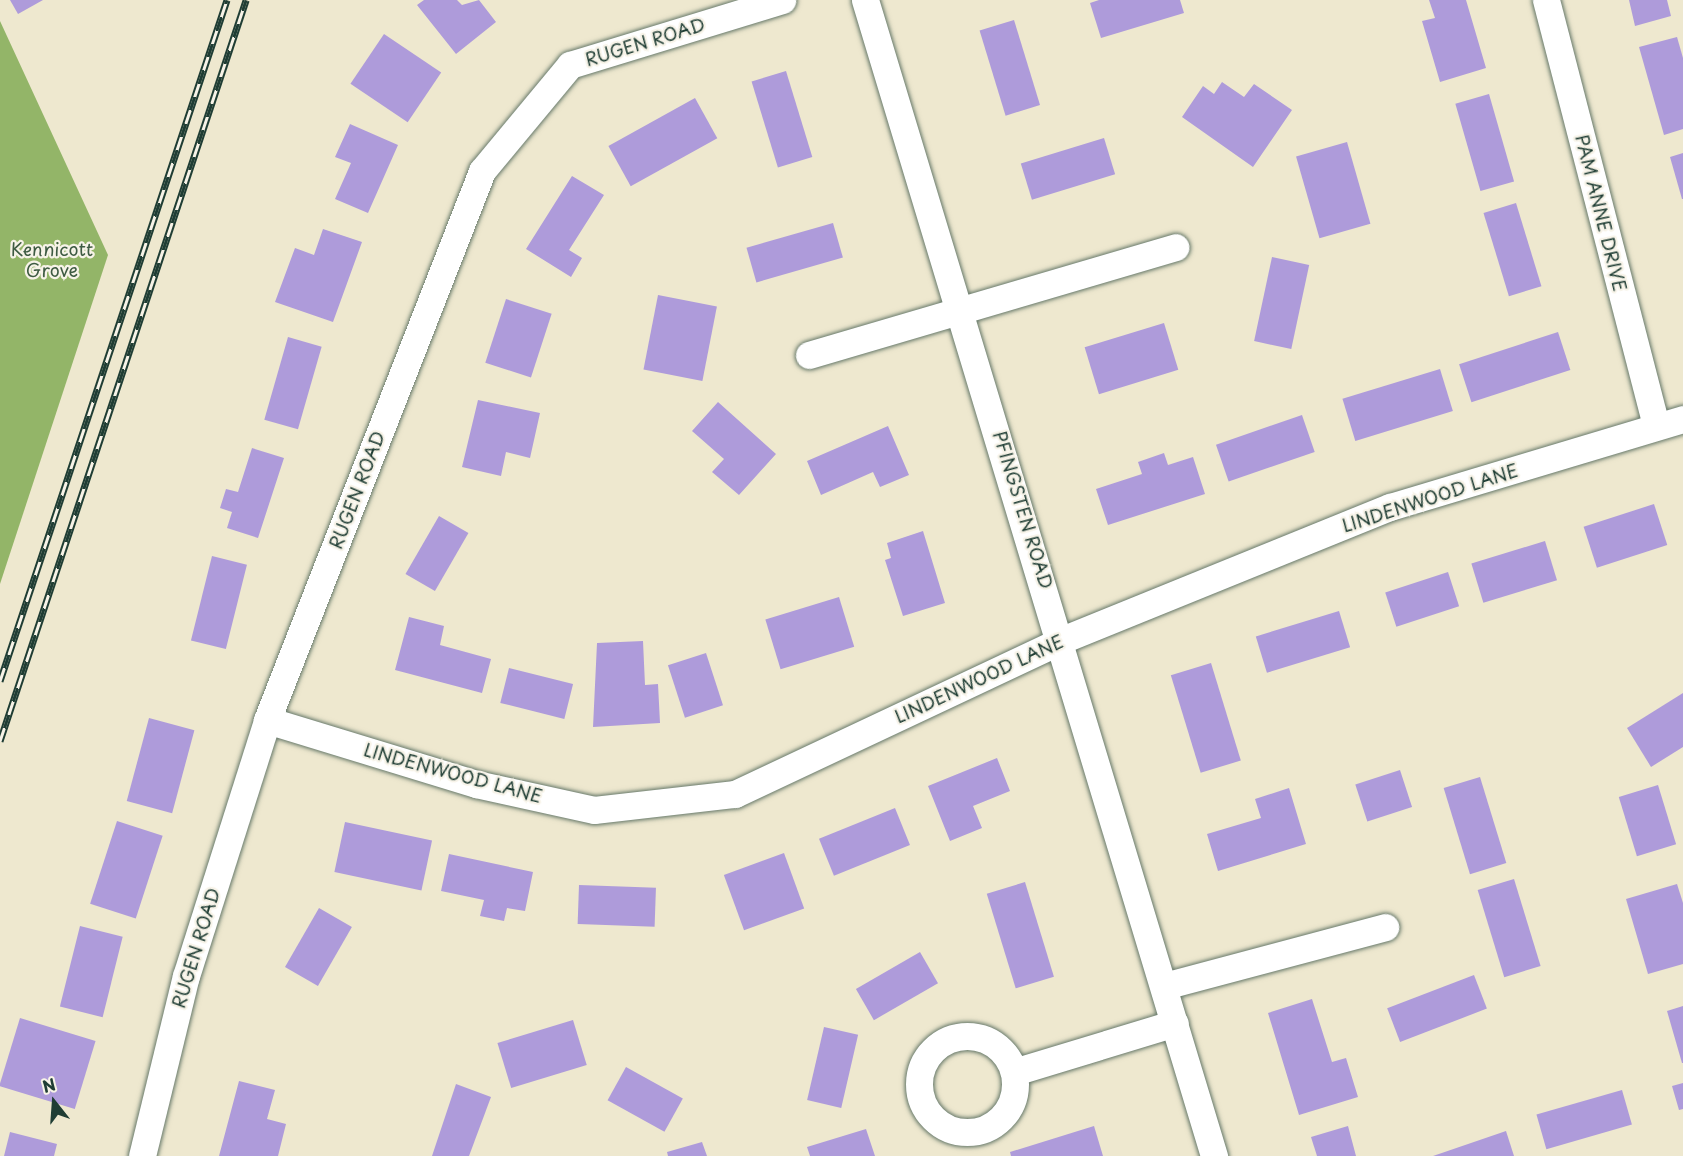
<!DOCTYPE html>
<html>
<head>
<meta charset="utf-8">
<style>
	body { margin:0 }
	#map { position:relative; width:1683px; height:1156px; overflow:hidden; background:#eee8cf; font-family:"Playpen Sans",sans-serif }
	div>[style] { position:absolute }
	.forest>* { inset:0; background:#93b568 }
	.building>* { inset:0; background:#ae9bda; transform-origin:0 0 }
	.roads { filter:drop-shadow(0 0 2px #67796a) drop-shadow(0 0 2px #67796a) }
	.minor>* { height:27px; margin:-13.5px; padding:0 13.5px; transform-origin:13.5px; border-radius:13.5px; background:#fff }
	.minor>.ring { margin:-13.5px; padding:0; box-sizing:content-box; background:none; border:27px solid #fff; border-radius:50% }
	.rail>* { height:7px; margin-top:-3.5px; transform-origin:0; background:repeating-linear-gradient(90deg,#f7f3e8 0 14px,#1f3d34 0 28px); box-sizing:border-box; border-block:2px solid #1f3d34 }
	span { translate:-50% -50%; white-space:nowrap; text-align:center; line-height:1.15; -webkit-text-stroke:4.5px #f7f3e8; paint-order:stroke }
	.street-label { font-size:18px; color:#1f3d34 }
	.park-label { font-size:18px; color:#3e5b42 }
	.north { position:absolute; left:24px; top:1072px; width:60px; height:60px; -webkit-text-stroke:4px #f7f3e8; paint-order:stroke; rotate:343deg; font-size:16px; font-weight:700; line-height:24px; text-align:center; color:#1f3d34 }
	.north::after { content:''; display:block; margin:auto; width:21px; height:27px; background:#1f3d34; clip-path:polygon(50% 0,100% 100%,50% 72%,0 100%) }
</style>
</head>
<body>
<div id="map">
	<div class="forest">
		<i style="clip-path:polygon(0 21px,108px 255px,0 584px)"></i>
	</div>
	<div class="building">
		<i style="clip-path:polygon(10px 0,43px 0,18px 14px)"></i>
		<i style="clip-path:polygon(424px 0,457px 0,462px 5px,479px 0,496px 22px,456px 54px,417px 5px)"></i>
		<i style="clip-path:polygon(1099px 0,1180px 0,1184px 13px,1101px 38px,1090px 3px)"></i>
		<i style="clip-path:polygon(1429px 0,1466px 0,1486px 68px,1440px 82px,1422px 21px,1435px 18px)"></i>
		<i style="clip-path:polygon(1629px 0,1667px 0,1671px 16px,1635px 26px)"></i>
		<i style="left:1014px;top:20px;width:89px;height:36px;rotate:73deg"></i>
		<i style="left:384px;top:34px;width:69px;height:60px;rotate:34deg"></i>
		<i style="clip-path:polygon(1677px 37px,1683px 58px,1683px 129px,1664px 135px,1639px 47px)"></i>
		<i style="left:786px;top:71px;width:90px;height:36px;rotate:73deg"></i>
		<i style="clip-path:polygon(1222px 82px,1244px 97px,1254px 84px,1292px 110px,1253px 167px,1182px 117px,1203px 86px,1214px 94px)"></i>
		<i style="left:1489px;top:94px;width:91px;height:35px;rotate:74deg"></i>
		<i style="left:695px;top:98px;width:46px;height:99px;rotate:61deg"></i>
		<i style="clip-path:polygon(350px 124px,398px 145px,368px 213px,335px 199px,351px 163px,335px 157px)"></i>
		<i style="left:1104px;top:138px;width:38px;height:87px;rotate:73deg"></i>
		<i style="left:1347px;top:142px;width:85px;height:53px;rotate:74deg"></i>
		<i style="clip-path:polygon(1683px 153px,1683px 199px,1682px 199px,1670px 157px)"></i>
		<i style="clip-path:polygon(572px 176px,604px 195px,569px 250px,582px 258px,571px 277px,526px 249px)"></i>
		<i style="left:1516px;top:203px;width:87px;height:34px;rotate:73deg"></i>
		<i style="left:833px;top:223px;width:36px;height:90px;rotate:74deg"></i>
		<i style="clip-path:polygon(323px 229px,362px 242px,333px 322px,275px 302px,295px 248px,314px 255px)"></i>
		<i style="left:1272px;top:257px;width:38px;height:86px;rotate:12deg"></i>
		<i style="left:658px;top:295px;width:60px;height:76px;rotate:11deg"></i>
		<i style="left:506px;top:299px;width:48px;height:67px;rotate:18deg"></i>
		<i style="left:1164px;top:323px;width:49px;height:83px;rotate:73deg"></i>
		<i style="left:1558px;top:332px;width:40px;height:104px;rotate:72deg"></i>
		<i style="left:288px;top:337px;width:35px;height:86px;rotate:16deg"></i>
		<i style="left:1440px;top:369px;width:44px;height:102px;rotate:73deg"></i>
		<i style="clip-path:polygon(478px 400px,540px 413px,530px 458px,506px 452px,501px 476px,462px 467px)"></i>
		<i style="clip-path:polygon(718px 402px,776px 454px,739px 495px,712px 472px,724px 459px,692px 431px)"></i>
		<i style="left:1302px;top:415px;width:39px;height:91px;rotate:71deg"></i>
		<i style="clip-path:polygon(888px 426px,909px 475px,880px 487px,873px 472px,821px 495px,807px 461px)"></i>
		<i style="clip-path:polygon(252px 448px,284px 458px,258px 538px,227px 528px,232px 512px,220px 508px,226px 489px,238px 492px)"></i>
		<i style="clip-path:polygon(1164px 453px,1168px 465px,1193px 457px,1205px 494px,1108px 525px,1096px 489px,1142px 474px,1138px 462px)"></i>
		<i style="left:1654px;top:504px;width:43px;height:74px;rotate:72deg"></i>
		<i style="left:439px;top:516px;width:34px;height:67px;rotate:30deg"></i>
		<i style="clip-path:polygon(923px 531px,945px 603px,903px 616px,885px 560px,891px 558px,887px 543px)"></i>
		<i style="left:1545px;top:541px;width:41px;height:77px;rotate:73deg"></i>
		<i style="left:212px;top:556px;width:36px;height:87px;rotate:14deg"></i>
		<i style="left:1448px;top:572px;width:36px;height:66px;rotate:72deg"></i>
		<i style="left:839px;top:597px;width:52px;height:77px;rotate:73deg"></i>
		<i style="left:1339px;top:611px;width:38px;height:87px;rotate:73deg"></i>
		<i style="clip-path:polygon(409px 617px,444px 626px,440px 645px,491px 659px,482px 693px,395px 670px)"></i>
		<i style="clip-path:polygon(643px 641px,645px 685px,658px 684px,660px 723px,593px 727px,597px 643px)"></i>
		<i style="left:706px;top:653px;width:55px;height:40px;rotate:72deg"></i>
		<i style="left:1211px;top:663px;width:102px;height:42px;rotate:73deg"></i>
		<i style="left:509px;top:668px;width:66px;height:36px;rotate:14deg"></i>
		<i style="clip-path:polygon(1683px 693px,1683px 747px,1651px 767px,1627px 728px)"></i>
		<i style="left:149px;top:718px;width:47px;height:86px;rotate:15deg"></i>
		<i style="clip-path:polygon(997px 758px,1010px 791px,973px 806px,982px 828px,950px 841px,928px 786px)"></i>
		<i style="left:1400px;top:770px;width:39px;height:47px;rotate:72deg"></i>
		<i style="left:1480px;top:777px;width:90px;height:38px;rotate:73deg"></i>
		<i style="left:1658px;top:785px;width:62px;height:41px;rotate:73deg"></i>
		<i style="clip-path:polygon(1289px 788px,1306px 844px,1218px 871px,1207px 834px,1261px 818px,1255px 799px)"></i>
		<i style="left:895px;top:808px;width:40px;height:82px;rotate:68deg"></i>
		<i style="left:117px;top:821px;width:48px;height:87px;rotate:18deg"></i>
		<i style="left:345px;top:822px;width:89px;height:51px;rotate:12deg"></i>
		<i style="left:784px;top:853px;width:59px;height:64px;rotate:70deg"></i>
		<i style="clip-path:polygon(449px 854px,533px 872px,525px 911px,507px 908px,504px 921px,480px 916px,484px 900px,441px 891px)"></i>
		<i style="left:1514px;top:879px;width:91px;height:38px;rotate:73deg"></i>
		<i style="left:1025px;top:882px;width:99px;height:40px;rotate:73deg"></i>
		<i style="clip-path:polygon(1677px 884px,1683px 903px,1683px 964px,1648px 974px,1626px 899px)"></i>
		<i style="left:579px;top:885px;width:77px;height:39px;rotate:2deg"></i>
		<i style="left:319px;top:908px;width:38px;height:68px;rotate:30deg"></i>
		<i style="left:80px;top:926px;width:44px;height:83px;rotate:14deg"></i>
		<i style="left:920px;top:952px;width:36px;height:74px;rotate:60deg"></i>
		<i style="left:1474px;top:975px;width:36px;height:93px;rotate:69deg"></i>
		<i style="clip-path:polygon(1312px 999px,1332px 1062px,1346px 1058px,1358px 1097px,1299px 1115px,1268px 1013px)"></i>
		<i style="clip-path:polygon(1683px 1006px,1683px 1063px,1682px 1063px,1667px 1011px)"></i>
		<i style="left:20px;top:1018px;width:79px;height:71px;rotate:17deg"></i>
		<i style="left:573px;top:1020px;width:47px;height:79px;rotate:73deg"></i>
		<i style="left:824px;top:1027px;width:35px;height:75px;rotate:13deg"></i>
		<i style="left:626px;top:1067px;width:65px;height:38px;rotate:29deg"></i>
		<i style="clip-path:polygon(239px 1081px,275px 1090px,267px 1119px,286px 1124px,278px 1156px,219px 1156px)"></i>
		<i style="clip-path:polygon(1683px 1083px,1683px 1109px,1679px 1110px,1672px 1086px)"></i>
		<i style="clip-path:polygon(456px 1084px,491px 1097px,469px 1156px,432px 1156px)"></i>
		<i style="left:1622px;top:1090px;width:36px;height:89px;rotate:74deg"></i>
		<i style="clip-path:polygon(1094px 1126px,1103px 1156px,1011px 1156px,1010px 1152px)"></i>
		<i style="clip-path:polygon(1348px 1126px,1356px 1156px,1317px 1156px,1311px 1137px)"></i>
		<i style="clip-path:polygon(866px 1129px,875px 1156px,810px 1156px,807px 1147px)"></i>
		<i style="clip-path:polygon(1506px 1131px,1514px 1156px,1433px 1156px)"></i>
		<i style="clip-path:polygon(10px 1132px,57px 1144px,54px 1156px,4px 1156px)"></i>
		<i style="clip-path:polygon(702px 1142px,707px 1156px,668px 1156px,667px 1152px)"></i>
	</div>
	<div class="roads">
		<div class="minor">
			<i style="left:865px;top:0;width:1208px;rotate:73.2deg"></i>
			<i style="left:1546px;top:0;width:440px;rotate:75.5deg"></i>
			<i style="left:809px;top:355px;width:382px;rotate:-16.4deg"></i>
			<i style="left:267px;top:720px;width:219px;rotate:17deg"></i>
			<i style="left:476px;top:784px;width:121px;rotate:12.4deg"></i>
			<i style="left:594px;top:810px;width:142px;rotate:-6.5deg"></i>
			<i style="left:735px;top:794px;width:361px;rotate:-25.2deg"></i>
			<i style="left:1062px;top:640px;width:354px;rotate:-22.1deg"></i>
			<i style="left:1390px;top:507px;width:306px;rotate:-16.7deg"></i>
			<i style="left:1164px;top:986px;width:229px;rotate:-14.9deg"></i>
			<i class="ring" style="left:919px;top:1036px;width:69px;height:69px"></i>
			<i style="left:1014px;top:1072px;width:168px;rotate:-16.9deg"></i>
			<i style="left:142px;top:1156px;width:185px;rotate:-76.3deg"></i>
			<i style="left:186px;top:976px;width:269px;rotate:-72.4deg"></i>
			<i style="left:267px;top:720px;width:590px;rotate:-68.61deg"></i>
			<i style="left:482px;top:171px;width:138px;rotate:-50.3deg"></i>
			<i style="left:570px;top:65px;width:222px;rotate:-17deg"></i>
		</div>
	</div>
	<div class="rail">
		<i style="left:0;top:681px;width:718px;rotate:-71.57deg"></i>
		<i style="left:0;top:741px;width:781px;rotate:-71.63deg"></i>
	</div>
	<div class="street-label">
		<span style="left:645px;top:42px;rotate:-17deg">RUGEN ROAD</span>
		<span style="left:1601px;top:213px;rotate:76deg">PAM ANNE DRIVE</span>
		<span style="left:357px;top:490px;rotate:-69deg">RUGEN ROAD</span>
		<span style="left:1430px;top:498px;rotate:-18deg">LINDENWOOD LANE</span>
		<span style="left:1023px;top:510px;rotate:73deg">PFINGSTEN ROAD</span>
		<span style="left:979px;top:679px;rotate:-25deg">LINDENWOOD LANE</span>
		<span style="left:453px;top:773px;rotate:15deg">LINDENWOOD LANE</span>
		<span style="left:196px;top:948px;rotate:-73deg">RUGEN ROAD</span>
	</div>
	<div class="park-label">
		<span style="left:52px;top:260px">Kennicott<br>Grove</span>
	</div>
	<div class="north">N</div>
</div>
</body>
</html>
